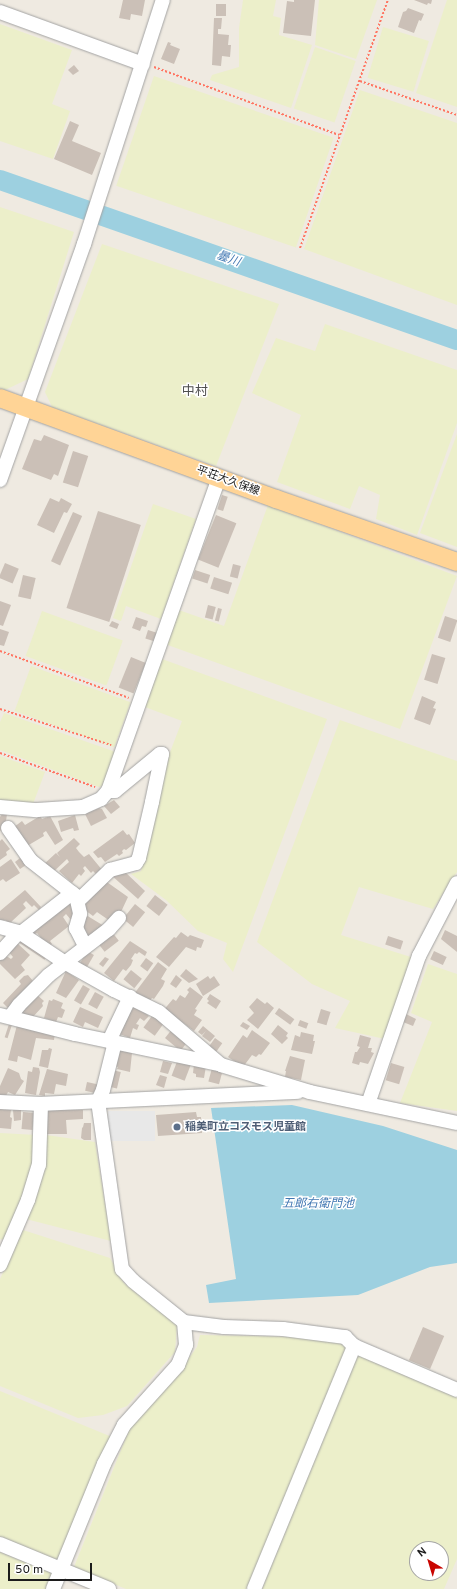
<!DOCTYPE html>
<html>
<head>
<meta charset="utf-8">
<style>
	body { margin:0 }
	#map { position:relative; width:457px; height:1589px; overflow:hidden; background:#efeae1; font-family:Overpass,"Noto Sans JP",sans-serif }
	div>[style] { position:absolute }
	.farmland>* { inset:0; background:#ecefca; transform-origin:0 0 }
	.parking>* { inset:0; background:#e8e8e8; transform-origin:0 0 }
	.water>* { inset:0; background:#9dd0e0 }
	.river>* { height:20px; margin:-10px; padding:0 10px; transform-origin:10px; border-radius:10px; background:#9dd0e0 }
	.building>* { inset:0; background:#cbc0b7; transform-origin:0 0 }
	.path>* { height:2px; margin-top:-1px; transform-origin:0; background:repeating-linear-gradient(90deg,#ff7562 0 2px,transparent 0 4px) }
	.roads { filter:drop-shadow(0 0 1px #a3a3a3) drop-shadow(0 0 1px #a3a3a3) }
	.minor>* { height:14px; margin:-7px; padding:0 7px; transform-origin:7px; border-radius:7px; background:#fff }
	.major>* { height:18px; margin:-9px; padding:0 9px; transform-origin:9px; border-radius:9px; background:#ffd496 }
	.dots>* { width:11px; height:11px; translate:-50% -50%; box-sizing:border-box; border:2px solid #fff; border-radius:50% }
	span { translate:-50% -50%; white-space:nowrap; text-align:center; line-height:1.15; -webkit-text-stroke:3px #fff; paint-order:stroke }
	.street-label { font-size:11px; color:#1c1c1c }
	.service-label { font-size:11px; color:#4e5e75; font-weight:700 }
	.left { translate:0 -50%; text-align:left }
	.water-label { font-size:12px; color:#4278b3; font-style:italic }
	.quarter-label { font-size:13px; color:#4f4f4f }
	.north { position:absolute; left:409px; top:1541px; width:40px; height:40px; box-sizing:border-box; background:#fff; border:1px solid #a4a4a4; border-radius:50%; rotate:322deg; font-size:11px; font-weight:700; line-height:16px; text-align:center; color:#1c1c1c }
	.north::after { content:''; display:block; margin:auto; width:14px; height:18px; background:#c90500; clip-path:polygon(50% 0,100% 100%,50% 72%,0 100%) }
	.scale { position:absolute; left:8px; top:1563px; width:84px; height:18px; box-sizing:border-box; border:2px solid #1c1c1c; border-top:0; padding-left:5px; font-size:12px; line-height:14px; white-space:nowrap; color:#1c1c1c; -webkit-text-stroke:3px #fff; paint-order:stroke }
</style>
</head>
<body>
<div id="map">
	<div class="farmland">
		<i style="clip-path:polygon(243px 0,276px 0,273px 16px,281px 18px,279px 35px,312px 45px,291px 108px,210px 80px,212px 75px,239px 67px,239px 28px)"></i>
		<i style="clip-path:polygon(319px 0,377px 0,356px 59px,315px 45px)"></i>
		<i style="clip-path:polygon(447px 0,457px 0,457px 107px,416px 93px)"></i>
		<i style="clip-path:polygon(0 24px,72px 50px,52px 104px,70px 111px,53px 159px,0 141px)"></i>
		<i style="left:383px;top:27px;width:48px;height:53px;rotate:17deg"></i>
		<i style="left:315px;top:47px;width:43px;height:65px;rotate:19deg"></i>
		<i style="left:154px;top:76px;width:190px;height:116px;rotate:19deg"></i>
		<i style="clip-path:polygon(360px 90px,457px 123px,457px 305px,304px 249px)"></i>
		<i style="clip-path:polygon(0 207px,74px 232px,28px 379px,5px 390px,0 388px)"></i>
		<i style="clip-path:polygon(102px 244px,279px 304px,216px 466px,52px 407px,45px 392px)"></i>
		<i style="clip-path:polygon(325px 324px,457px 370px,457px 423px,417px 535px,376px 519px,380px 495px,359px 486px,350px 509px,277px 482px,301px 415px,252px 393px,276px 338px,315px 351px)"></i>
		<i style="clip-path:polygon(457px 434px,457px 547px,420px 533px)"></i>
		<i style="clip-path:polygon(153px 504px,196px 519px,161px 619px,126px 606px,121px 621px,113px 618px)"></i>
		<i style="clip-path:polygon(268px 505px,457px 576px,400px 729px,165px 644px,176px 609px,224px 626px)"></i>
		<i style="left:42px;top:611px;width:86px;height:48px;rotate:20deg"></i>
		<i style="clip-path:polygon(162px 659px,327px 719px,233px 972px,223px 959px,227px 943px,198px 931px,166px 900px,131px 874px,141px 871px,152px 816px,167px 760px,182px 721px,145px 707px)"></i>
		<i style="left:31px;top:666px;width:106px;height:48px;rotate:20deg"></i>
		<i style="clip-path:polygon(4px 713px,113px 751px,116px 754px,105px 785px,99px 787px,0 750px,0 722px)"></i>
		<i style="clip-path:polygon(340px 720px,457px 761px,457px 872px,433px 909px,359px 887px,341px 935px,414px 958px,385px 1039px,335px 1028px,350px 1001px,312px 984px,257px 942px)"></i>
		<i style="clip-path:polygon(0 756px,45px 772px,33px 804px,0 801px)"></i>
		<i style="clip-path:polygon(428px 964px,457px 974px,457px 1111px,400px 1103px,432px 1022px,411px 1013px)"></i>
		<i style="clip-path:polygon(0 1133px,37px 1135px,37px 1152px,7px 1241px,0 1239px)"></i>
		<i style="clip-path:polygon(46px 1135px,95px 1142px,111px 1241px,26px 1219px)"></i>
		<i style="clip-path:polygon(23px 1230px,110px 1258px,124px 1283px,177px 1325px,175px 1352px,127px 1406px,103px 1415px,78px 1418px,0 1386px,0 1279px)"></i>
		<i style="clip-path:polygon(200px 1335px,300px 1337px,339px 1342px,346px 1347px,347px 1352px,250px 1589px,126px 1589px,74px 1567px,131px 1425px,171px 1382px,197px 1347px)"></i>
		<i style="clip-path:polygon(evenodd,357px 1354px,457px 1395px,457px 1559px,444px 1589px,262px 1589px,357px 1354px,417px 1549px,441px 1549px,441px 1573px,417px 1573px,417px 1549px)"></i>
		<i style="clip-path:polygon(0 1391px,112px 1437px,61px 1562px,0 1537px)"></i>
		<i style="clip-path:polygon(0 1552px,54px 1574px,48px 1589px,0 1589px)"></i>
	</div>
	<div class="parking">
		<i style="left:108px;top:1111px;width:47px;height:30px"></i>
	</div>
	<div class="water">
		<i style="clip-path:polygon(292px 1105px,383px 1126px,457px 1150px,457px 1263px,430px 1267px,358px 1295px,209px 1303px,206px 1285px,236px 1279px,211px 1108px)"></i>
	</div>
	<div class="river">
		<i style="left:0;top:180px;width:484px;rotate:19.3deg"></i>
	</div>
	<div class="building">
		<i style="clip-path:polygon(123px 0,145px 0,142px 16px,131px 14px,130px 20px,119px 18px)"></i>
		<i style="clip-path:polygon(294px 0,315px 0,311px 36px,283px 33px,287px 1px,294px 2px)"></i>
		<i style="clip-path:polygon(414px 0,432px 0,431px 4px,428px 3px,427px 5px)"></i>
		<i style="left:216px;top:4px;width:10px;height:12px"></i>
		<i style="clip-path:polygon(408px 8px,424px 14px,421px 21px,419px 20px,414px 33px,398px 27px,403px 12px,406px 11px)"></i>
		<i style="clip-path:polygon(214px 18px,222px 18px,221px 29px,218px 29px,218px 34px,229px 35px,228px 45px,231px 45px,230px 57px,222px 56px,221px 66px,212px 65px)"></i>
		<i style="clip-path:polygon(168px 42px,171px 43px,170px 45px,180px 49px,174px 64px,161px 59px)"></i>
		<i style="clip-path:polygon(74px 65px,79px 71px,73px 75px,68px 70px)"></i>
		<i style="clip-path:polygon(70px 121px,79px 125px,72px 141px,101px 153px,92px 175px,54px 159px)"></i>
		<i style="clip-path:polygon(44px 435px,69px 445px,58px 476px,54px 474px,51px 480px,22px 469px,34px 439px,41px 441px)"></i>
		<i style="left:73px;top:451px;width:16px;height:33px;rotate:18deg"></i>
		<i style="left:222px;top:495px;width:6px;height:15px;rotate:18deg"></i>
		<i style="clip-path:polygon(50px 498px,59px 502px,61px 498px,72px 504px,67px 513px,64px 512px,54px 533px,37px 525px)"></i>
		<i style="left:98px;top:511px;width:45px;height:102px;rotate:18deg"></i>
		<i style="left:73px;top:512px;width:10px;height:54px;rotate:24deg"></i>
		<i style="left:216px;top:515px;width:22px;height:48px;rotate:22deg"></i>
		<i style="left:5px;top:563px;width:15px;height:16px;rotate:23deg"></i>
		<i style="left:233px;top:564px;width:8px;height:13px;rotate:14deg"></i>
		<i style="left:195px;top:570px;width:16px;height:9px;rotate:18deg"></i>
		<i style="left:23px;top:575px;width:13px;height:22px;rotate:13deg"></i>
		<i style="left:214px;top:577px;width:19px;height:12px;rotate:18deg"></i>
		<i style="clip-path:polygon(0 601px,11px 605px,3px 626px,0 625px)"></i>
		<i style="left:208px;top:605px;width:8px;height:13px;rotate:14deg"></i>
		<i style="left:218px;top:608px;width:4px;height:13px;rotate:14deg"></i>
		<i style="left:445px;top:616px;width:13px;height:23px;rotate:18deg"></i>
		<i style="clip-path:polygon(136px 617px,148px 621px,146px 627px,142px 626px,140px 631px,132px 628px)"></i>
		<i style="clip-path:polygon(112px 621px,119px 624px,117px 629px,109px 626px)"></i>
		<i style="clip-path:polygon(0 629px,9px 632px,4px 646px,0 645px)"></i>
		<i style="left:148px;top:630px;width:10px;height:9px;rotate:17deg"></i>
		<i style="left:432px;top:654px;width:14px;height:27px;rotate:17deg"></i>
		<i style="left:131px;top:657px;width:16px;height:33px;rotate:22deg"></i>
		<i style="clip-path:polygon(422px 696px,436px 702px,433px 708px,436px 709px,430px 725px,414px 719px)"></i>
		<i style="clip-path:polygon(114px 800px,120px 807px,111px 814px,104px 806px)"></i>
		<i style="clip-path:polygon(99px 808px,102px 809px,107px 818px,91px 826px,85px 814px)"></i>
		<i style="clip-path:polygon(2px 814px,7px 814px,5px 828px,0 831px,0 817px)"></i>
		<i style="clip-path:polygon(75px 815px,79px 830px,74px 831px,73px 828px,61px 832px,58px 821px)"></i>
		<i style="clip-path:polygon(40px 816px,42px 819px,50px 816px,63px 840px,55px 845px,46px 831px,43px 833px,44px 836px,27px 846px,14px 827px,22px 821px,25px 825px)"></i>
		<i style="clip-path:polygon(123px 830px,127px 835px,129px 834px,135px 843px,126px 850px,124px 849px,122px 851px,123px 853px,119px 856px,117px 854px,105px 862px,101px 857px,98px 858px,93px 852px)"></i>
		<i style="clip-path:polygon(74px 838px,80px 844px,76px 848px,79px 852px,84px 857px,89px 854px,103px 871px,98px 876px,93px 871px,91px 873px,85px 866px,83px 868px,85px 871px,81px 876px,79px 874px,72px 883px,59px 871px,69px 862px,67px 859px,50px 875px,43px 865px,56px 853px,60px 857px,57px 853px)"></i>
		<i style="clip-path:polygon(2px 839px,10px 849px,6px 852px,7px 855px,0 860px,0 841px)"></i>
		<i style="clip-path:polygon(20px 858px,26px 865px,20px 869px,15px 862px)"></i>
		<i style="clip-path:polygon(11px 859px,20px 873px,6px 882px,3px 879px,0 881px,0 867px)"></i>
		<i style="clip-path:polygon(123px 870px,145px 891px,138px 899px,111px 875px)"></i>
		<i style="clip-path:polygon(104px 880px,128px 897px,120px 914px,110px 921px,97px 912px,93px 916px,81px 907px)"></i>
		<i style="clip-path:polygon(25px 890px,41px 907px,39px 910px,34px 905px,32px 907px,26px 901px,23px 904px,26px 908px,9px 924px,5px 920px,2px 922px,0 920px,0 911px)"></i>
		<i style="left:155px;top:895px;width:16px;height:14px;rotate:38deg"></i>
		<i style="clip-path:polygon(69px 899px,76px 916px,72px 921px,66px 914px,63px 917px,69px 926px,50px 941px,52px 944px,48px 947px,37px 933px,33px 935px,28px 929px)"></i>
		<i style="left:135px;top:904px;width:13px;height:19px;rotate:39deg"></i>
		<i style="clip-path:polygon(86px 915px,104px 926px,95px 936px,90px 934px,85px 940px,82px 929px)"></i>
		<i style="clip-path:polygon(445px 930px,457px 936px,457px 952px,441px 939px)"></i>
		<i style="left:112px;top:932px;width:11px;height:18px;rotate:52deg"></i>
		<i style="clip-path:polygon(181px 932px,188px 937px,190px 935px,204px 940px,201px 948px,197px 947px,196px 951px,186px 947px,169px 967px,156px 957px,174px 937px,176px 938px)"></i>
		<i style="left:388px;top:936px;width:16px;height:9px;rotate:18deg"></i>
		<i style="left:23px;top:938px;width:30px;height:6px;rotate:34deg"></i>
		<i style="clip-path:polygon(130px 941px,147px 952px,145px 956px,139px 952px,137px 954px,135px 953px,131px 959px,133px 960px,131px 965px,126px 971px,123px 969px,114px 981px,104px 973px)"></i>
		<i style="clip-path:polygon(16px 942px,30px 955px,21px 965px,25px 970px,15px 979px,0 964px,0 960px,5px 955px,11px 959px,13px 957px,8px 951px)"></i>
		<i style="left:87px;top:951px;width:8px;height:15px;rotate:30deg"></i>
		<i style="left:434px;top:951px;width:14px;height:9px;rotate:25deg"></i>
		<i style="clip-path:polygon(105px 957px,109px 959px,103px 967px,99px 964px)"></i>
		<i style="left:146px;top:958px;width:9px;height:10px;rotate:36deg"></i>
		<i style="clip-path:polygon(158px 962px,167px 969px,161px 979px,165px 981px,163px 986px,154px 999px,152px 998px,149px 1002px,134px 994px)"></i>
		<i style="clip-path:polygon(186px 969px,198px 979px,189px 983px,180px 976px)"></i>
		<i style="left:131px;top:970px;width:14px;height:12px;rotate:39deg"></i>
		<i style="clip-path:polygon(66px 971px,79px 980px,66px 998px,56px 993px)"></i>
		<i style="clip-path:polygon(28px 975px,33px 981px,8px 1008px,3px 1003px,21px 984px,19px 981px,24px 976px)"></i>
		<i style="clip-path:polygon(176px 975px,182px 980px,176px 988px,170px 984px)"></i>
		<i style="clip-path:polygon(208px 976px,210px 979px,214px 976px,220px 985px,203px 996px,196px 984px)"></i>
		<i style="left:83px;top:985px;width:8px;height:18px;rotate:30deg"></i>
		<i style="clip-path:polygon(190px 987px,203px 997px,195px 1009px,197px 1010px,194px 1015px,202px 1020px,194px 1031px,179px 1020px,162px 1012px,173px 999px,176px 1001px,180px 995px,185px 998px,189px 992px,187px 990px)"></i>
		<i style="left:95px;top:992px;width:10px;height:14px;rotate:29deg"></i>
		<i style="clip-path:polygon(36px 994px,44px 1001px,42px 1003px,43px 1006px,31px 1019px,18px 1012px)"></i>
		<i style="clip-path:polygon(210px 994px,221px 1001px,216px 1009px,207px 1003px,209px 1001px,207px 999px)"></i>
		<i style="clip-path:polygon(257px 998px,265px 1004px,267px 1002px,274px 1008px,258px 1029px,247px 1020px,254px 1013px,249px 1007px)"></i>
		<i style="clip-path:polygon(53px 999px,63px 1003px,61px 1008px,65px 1010px,62px 1018px,58px 1017px,56px 1022px,44px 1018px,49px 1000px,52px 1001px)"></i>
		<i style="clip-path:polygon(133px 1004px,149px 1016px,144px 1021px,140px 1018px,136px 1024px,139px 1025px,137px 1030px,133px 1028px,130px 1038px,117px 1033px)"></i>
		<i style="clip-path:polygon(80px 1007px,103px 1017px,98px 1028px,85px 1022px,83px 1027px,73px 1022px)"></i>
		<i style="left:279px;top:1008px;width:19px;height:7px;rotate:36deg"></i>
		<i style="left:321px;top:1009px;width:10px;height:14px;rotate:17deg"></i>
		<i style="left:154px;top:1013px;width:14px;height:18px;rotate:36deg"></i>
		<i style="clip-path:polygon(406px 1014px,416px 1019px,413px 1026px,403px 1022px)"></i>
		<i style="left:300px;top:1020px;width:9px;height:6px;rotate:21deg"></i>
		<i style="clip-path:polygon(243px 1022px,250px 1026px,247px 1030px,240px 1026px)"></i>
		<i style="left:9px;top:1024px;width:3px;height:14px;rotate:18deg"></i>
		<i style="clip-path:polygon(17px 1025px,55px 1033px,54px 1040px,36px 1038px,31px 1060px,18px 1056px,17px 1062px,8px 1060px)"></i>
		<i style="clip-path:polygon(278px 1025px,288px 1033px,286px 1036px,288px 1038px,282px 1044px,271px 1034px)"></i>
		<i style="clip-path:polygon(203px 1026px,215px 1036px,210px 1042px,202px 1036px,206px 1031px,202px 1035px,198px 1032px)"></i>
		<i style="clip-path:polygon(173px 1028px,188px 1041px,182px 1049px,177px 1048px,165px 1038px)"></i>
		<i style="clip-path:polygon(252px 1030px,270px 1043px,261px 1055px,259px 1054px,256px 1057px,252px 1055px,243px 1067px,228px 1057px,243px 1035px,247px 1038px)"></i>
		<i style="clip-path:polygon(301px 1032px,314px 1035px,313px 1041px,315px 1041px,312px 1054px,291px 1050px,295px 1035px,300px 1037px)"></i>
		<i style="clip-path:polygon(360px 1035px,371px 1038px,368px 1048px,372px 1048px,371px 1052px,374px 1053px,368px 1064px,360px 1062px,359px 1065px,352px 1063px,355px 1052px,357px 1052px,360px 1047px,357px 1046px)"></i>
		<i style="left:215px;top:1038px;width:9px;height:11px;rotate:36deg"></i>
		<i style="clip-path:polygon(49px 1048px,52px 1049px,48px 1068px,39px 1066px,42px 1050px,48px 1050px)"></i>
		<i style="clip-path:polygon(120px 1050px,132px 1053px,130px 1072px,117px 1069px,118px 1067px,112px 1065px)"></i>
		<i style="clip-path:polygon(290px 1056px,305px 1060px,301px 1080px,285px 1077px,286px 1071px,285px 1071px)"></i>
		<i style="left:178px;top:1059px;width:14px;height:18px;rotate:21deg"></i>
		<i style="clip-path:polygon(163px 1061px,172px 1063px,168px 1074px,160px 1072px)"></i>
		<i style="left:391px;top:1063px;width:14px;height:18px;rotate:17deg"></i>
		<i style="clip-path:polygon(194px 1064px,206px 1066px,204px 1078px,196px 1077px,196px 1074px,193px 1073px)"></i>
		<i style="clip-path:polygon(33px 1067px,39px 1068px,40px 1072px,36px 1095px,25px 1093px,28px 1071px,32px 1072px)"></i>
		<i style="clip-path:polygon(8px 1068px,19px 1073px,21px 1079px,24px 1081px,15px 1095px,8px 1092px,6px 1096px,0 1096px,0 1086px)"></i>
		<i style="left:212px;top:1068px;width:11px;height:14px;rotate:15deg"></i>
		<i style="clip-path:polygon(47px 1069px,68px 1074px,66px 1086px,56px 1084px,54px 1094px,45px 1093px,45px 1096px,39px 1095px)"></i>
		<i style="left:112px;top:1070px;width:9px;height:17px;rotate:13deg"></i>
		<i style="clip-path:polygon(160px 1075px,167px 1077px,164px 1088px,156px 1085px)"></i>
		<i style="left:87px;top:1082px;width:14px;height:9px;rotate:12deg"></i>
		<i style="clip-path:polygon(0 1109px,11px 1110px,10px 1117px,12px 1118px,11px 1129px,0 1128px)"></i>
		<i style="clip-path:polygon(13px 1110px,21px 1110px,21px 1120px,14px 1121px)"></i>
		<i style="clip-path:polygon(47px 1110px,83px 1110px,83px 1119px,66px 1120px,67px 1134px,47px 1134px)"></i>
		<i style="left:23px;top:1112px;width:11px;height:17px;rotate:5deg"></i>
		<i style="clip-path:polygon(196px 1112px,197px 1117px,201px 1117px,202px 1133px,158px 1136px,156px 1115px)"></i>
		<i style="clip-path:polygon(84px 1123px,91px 1123px,91px 1140px,84px 1140px,81px 1138px,82px 1128px,83px 1127px)"></i>
		<i style="left:423px;top:1327px;width:23px;height:36px;rotate:23deg"></i>
	</div>
	<div class="path">
		<i style="left:154px;top:67px;width:197px;rotate:20.2deg"></i>
		<i style="left:360px;top:81px;width:103px;rotate:19.3deg"></i>
		<i style="left:300px;top:248px;width:263px;rotate:-70.5deg"></i>
		<i style="left:0;top:651px;width:137px;rotate:20deg"></i>
		<i style="left:0;top:709px;width:117px;rotate:18deg"></i>
		<i style="left:0;top:753px;width:101px;rotate:19.7deg"></i>
	</div>
	<div class="roads">
		<div class="minor">
			<i style="left:0;top:12px;width:152px;rotate:20deg"></i>
			<i style="left:0;top:480px;width:251px;rotate:-70.4deg"></i>
			<i style="left:84px;top:244px;width:256px;rotate:-72.1deg"></i>
			<i style="left:0;top:807px;width:37px;rotate:5deg"></i>
			<i style="left:37px;top:810px;width:46px;rotate:-3.7deg"></i>
			<i style="left:83px;top:807px;width:20px;rotate:-24deg"></i>
			<i style="left:101px;top:799px;width:11px;rotate:-49deg"></i>
			<i style="left:108px;top:791px;width:332px;rotate:-70.5deg"></i>
			<i style="left:8px;top:828px;width:39px;rotate:55deg"></i>
			<i style="left:30px;top:860px;width:58px;rotate:38deg"></i>
			<i style="left:76px;top:896px;width:18px;rotate:77deg"></i>
			<i style="left:80px;top:914px;width:15px;rotate:106deg"></i>
			<i style="left:76px;top:928px;width:20px;rotate:63deg"></i>
			<i style="left:78px;top:901px;width:45px;rotate:-44.1deg"></i>
			<i style="left:110px;top:870px;width:27px;rotate:-15deg"></i>
			<i style="left:136px;top:863px;width:6px;rotate:-59deg"></i>
			<i style="left:139px;top:858px;width:57px;rotate:-76.9deg"></i>
			<i style="left:152px;top:802px;width:49px;rotate:-78.2deg"></i>
			<i style="left:162px;top:754px;width:2px;rotate:180deg"></i>
			<i style="left:160px;top:754px;width:58px;rotate:140.6deg"></i>
			<i style="left:115px;top:791px;width:7px;rotate:180deg"></i>
			<i style="left:0;top:927px;width:20px;rotate:15deg"></i>
			<i style="left:19px;top:932px;width:54px;rotate:33.7deg"></i>
			<i style="left:64px;top:962px;width:57px;rotate:29.2deg"></i>
			<i style="left:114px;top:990px;width:50px;rotate:26.1deg"></i>
			<i style="left:159px;top:1012px;width:82px;rotate:40.5deg"></i>
			<i style="left:221px;top:1065px;width:93px;rotate:16.9deg"></i>
			<i style="left:310px;top:1092px;width:150px;rotate:11.9deg"></i>
			<i style="left:21px;top:933px;width:65px;rotate:-38.1deg"></i>
			<i style="left:0;top:953px;width:28px;rotate:-48deg"></i>
			<i style="left:0;top:1015px;width:77px;rotate:14.2deg"></i>
			<i style="left:75px;top:1034px;width:146px;rotate:11.8deg"></i>
			<i style="left:10px;top:1017px;width:15px;rotate:-53deg"></i>
			<i style="left:19px;top:1005px;width:42px;rotate:-45deg"></i>
			<i style="left:49px;top:975px;width:76px;rotate:-37.5deg"></i>
			<i style="left:109px;top:929px;width:15px;rotate:-48deg"></i>
			<i style="left:109px;top:1041px;width:49px;rotate:-64.5deg"></i>
			<i style="left:115px;top:1042px;width:49px;rotate:104deg"></i>
			<i style="left:103px;top:1090px;width:12px;rotate:114deg"></i>
			<i style="left:98px;top:1101px;width:170px;rotate:81.9deg"></i>
			<i style="left:122px;top:1269px;width:16px;rotate:47deg"></i>
			<i style="left:133px;top:1281px;width:65px;rotate:38.8deg"></i>
			<i style="left:184px;top:1322px;width:40px;rotate:7.1deg"></i>
			<i style="left:224px;top:1327px;width:59px;rotate:1.9deg"></i>
			<i style="left:283px;top:1329px;width:63px;rotate:7.4deg"></i>
			<i style="left:345px;top:1337px;width:13px;rotate:45deg"></i>
			<i style="left:354px;top:1346px;width:112px;rotate:23.1deg"></i>
			<i style="left:0;top:1102px;width:41px;rotate:2.8deg"></i>
			<i style="left:41px;top:1104px;width:257px;rotate:-2.7deg"></i>
			<i style="left:368px;top:1104px;width:157px;rotate:-71deg"></i>
			<i style="left:419px;top:956px;width:82px;rotate:-62.5deg"></i>
			<i style="left:0;top:1265px;width:71px;rotate:-66.7deg"></i>
			<i style="left:28px;top:1200px;width:37px;rotate:-73deg"></i>
			<i style="left:39px;top:1165px;width:61px;rotate:-88.1deg"></i>
			<i style="left:0;top:1544px;width:118px;rotate:22.4deg"></i>
			<i style="left:53px;top:1589px;width:135px;rotate:-67.8deg"></i>
			<i style="left:104px;top:1464px;width:44px;rotate:-62.9deg"></i>
			<i style="left:124px;top:1425px;width:81px;rotate:-48deg"></i>
			<i style="left:178px;top:1365px;width:22px;rotate:-68deg"></i>
			<i style="left:186px;top:1345px;width:23px;rotate:-95deg"></i>
			<i style="left:254px;top:1589px;width:263px;rotate:-67.6deg"></i>
		</div>
		<div class="major">
			<i style="left:0;top:398px;width:294px;rotate:20.1deg"></i>
			<i style="left:276px;top:499px;width:192px;rotate:19.2deg"></i>
		</div>
	</div>
	<div class="dots">
		<i style="left:177px;top:1127px;background:#5c6f8a"></i>
	</div>
	<div class="street-label">
		<span style="left:228px;top:481px;rotate:20deg">平荘大久保線</span>
	</div>
	<div class="service-label">
		<span class="left" style="left:185px;top:1127px">稲美町立コスモス児童館</span>
	</div>
	<div class="water-label">
		<span style="left:228px;top:260px;rotate:19deg">曇川</span>
		<span style="left:318px;top:1205px">五郎右衛門池</span>
	</div>
	<div class="quarter-label">
		<span style="left:195px;top:392px">中村</span>
	</div>
	<div class="north">N</div>
	<div class="scale">50 m</div>
</div>
</body>
</html>
